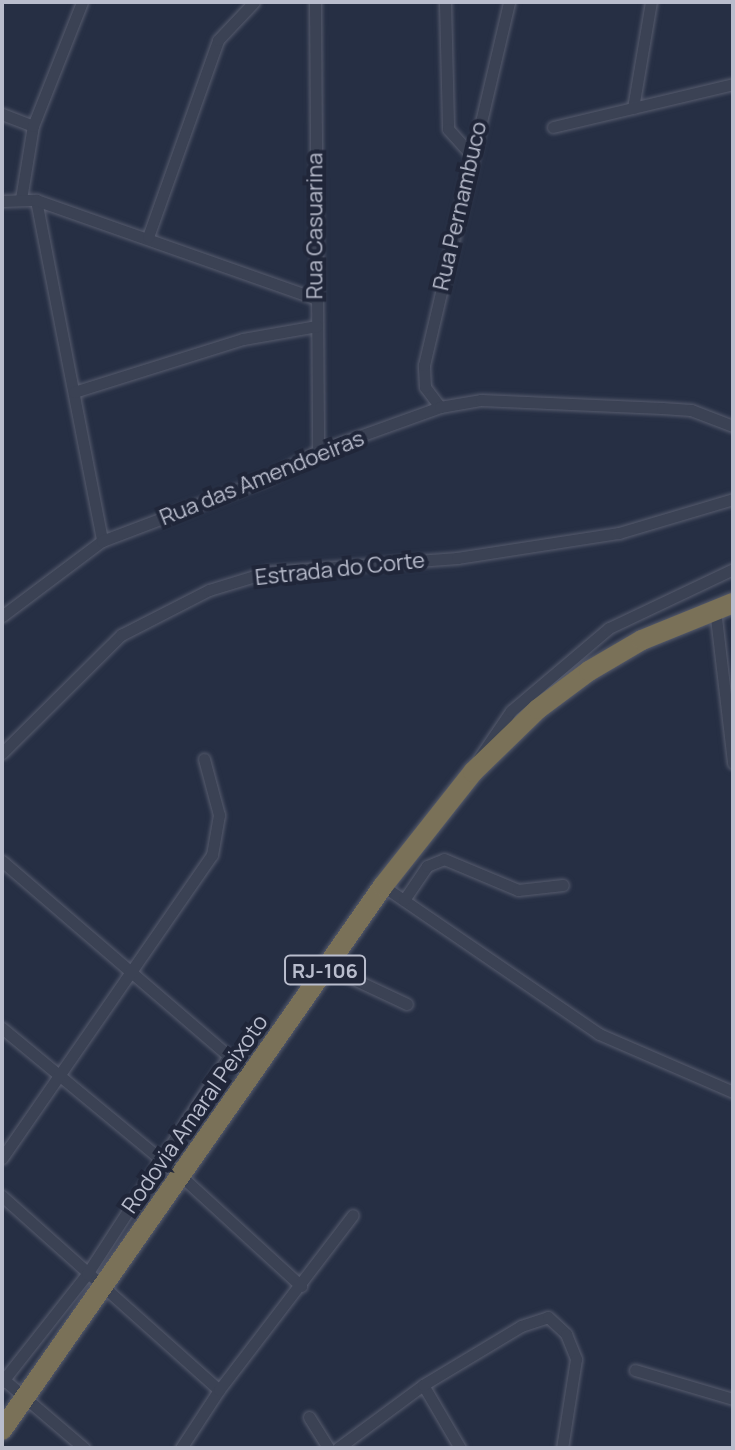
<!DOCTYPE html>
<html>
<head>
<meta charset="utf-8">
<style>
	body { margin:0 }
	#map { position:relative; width:735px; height:1450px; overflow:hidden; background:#262f44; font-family:Manrope,sans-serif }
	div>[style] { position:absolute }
	.roads { filter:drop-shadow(0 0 2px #575c6e) drop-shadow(0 0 2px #575c6e) }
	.street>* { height:11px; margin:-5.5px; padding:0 5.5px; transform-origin:5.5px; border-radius:5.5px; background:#3b4254 }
	.highway>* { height:20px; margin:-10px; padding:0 10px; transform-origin:10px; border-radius:10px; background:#7a7158 }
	span { translate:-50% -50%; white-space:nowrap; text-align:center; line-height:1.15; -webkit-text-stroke:8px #202639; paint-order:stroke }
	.shield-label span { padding:2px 6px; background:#202639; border:2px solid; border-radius:6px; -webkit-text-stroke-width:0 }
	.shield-label { font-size:20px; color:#b9bdcd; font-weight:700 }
	.street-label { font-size:22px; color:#b9bdcd }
	.frame { position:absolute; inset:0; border:4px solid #b9bdcd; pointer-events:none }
</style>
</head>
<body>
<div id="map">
	<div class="roads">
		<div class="street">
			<i style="left:315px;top:2px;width:449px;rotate:89.6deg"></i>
			<i style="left:445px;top:2px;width:127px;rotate:88.6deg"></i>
			<i style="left:448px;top:129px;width:36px;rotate:48deg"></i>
			<i style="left:633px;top:108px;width:108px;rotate:-80.4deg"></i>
			<i style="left:2px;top:114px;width:33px;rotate:21deg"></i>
			<i style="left:553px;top:127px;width:185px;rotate:-13.4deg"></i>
			<i style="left:21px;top:199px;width:74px;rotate:-80.7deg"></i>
			<i style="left:33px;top:126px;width:133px;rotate:-68.4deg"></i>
			<i style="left:36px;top:200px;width:347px;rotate:79deg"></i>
			<i style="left:2px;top:201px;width:34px;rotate:-2deg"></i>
			<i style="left:36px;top:200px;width:295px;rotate:19.4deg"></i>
			<i style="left:148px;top:237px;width:209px;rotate:-70.4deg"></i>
			<i style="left:218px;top:40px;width:52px;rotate:-46.5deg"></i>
			<i style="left:74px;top:392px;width:177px;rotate:-17.4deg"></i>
			<i style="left:243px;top:339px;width:75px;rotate:-10deg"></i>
			<i style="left:440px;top:407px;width:25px;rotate:-127deg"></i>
			<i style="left:425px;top:387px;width:22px;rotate:-93deg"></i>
			<i style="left:424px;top:365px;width:373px;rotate:-76.8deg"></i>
			<i style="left:715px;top:609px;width:155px;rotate:83.3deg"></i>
			<i style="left:2px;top:616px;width:125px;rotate:-36.9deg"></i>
			<i style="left:102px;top:541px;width:178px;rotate:-20.8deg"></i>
			<i style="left:268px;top:478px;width:57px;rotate:-28.4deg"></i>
			<i style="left:318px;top:451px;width:130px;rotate:-19.8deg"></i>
			<i style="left:440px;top:407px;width:42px;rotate:-9.7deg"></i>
			<i style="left:481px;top:400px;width:181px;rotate:2.5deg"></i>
			<i style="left:662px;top:408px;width:29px;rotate:4deg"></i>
			<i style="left:691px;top:410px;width:45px;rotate:20.9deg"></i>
			<i style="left:2px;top:753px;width:168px;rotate:-44.8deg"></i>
			<i style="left:121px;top:635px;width:99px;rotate:-27.1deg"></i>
			<i style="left:209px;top:590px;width:62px;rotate:-17deg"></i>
			<i style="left:268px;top:572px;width:190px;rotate:-4.2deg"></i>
			<i style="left:457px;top:558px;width:164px;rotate:-8.8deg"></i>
			<i style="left:619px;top:533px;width:119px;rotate:-16.6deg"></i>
			<i style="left:479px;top:758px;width:57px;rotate:-55.8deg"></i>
			<i style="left:511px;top:711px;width:128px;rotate:-40.3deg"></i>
			<i style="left:609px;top:628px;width:137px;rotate:-25.4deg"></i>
			<i style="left:2px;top:861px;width:328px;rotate:40.7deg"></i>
			<i style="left:383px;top:886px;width:262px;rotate:34.4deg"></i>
			<i style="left:599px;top:1034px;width:146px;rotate:23.4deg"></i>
			<i style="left:404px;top:900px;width:41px;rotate:-55.9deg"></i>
			<i style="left:427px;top:866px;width:18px;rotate:-22deg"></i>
			<i style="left:444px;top:859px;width:80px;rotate:22.7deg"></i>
			<i style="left:518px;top:890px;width:45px;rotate:-6.3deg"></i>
			<i style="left:328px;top:967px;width:87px;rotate:25.1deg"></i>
			<i style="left:2px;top:1028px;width:232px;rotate:39.6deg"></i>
			<i style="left:181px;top:1176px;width:163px;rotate:42.5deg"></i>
			<i style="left:2px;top:1158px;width:369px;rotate:-55.3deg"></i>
			<i style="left:212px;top:855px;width:41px;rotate:-80.1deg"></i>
			<i style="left:219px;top:815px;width:58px;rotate:-105deg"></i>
			<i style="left:2px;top:1196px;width:291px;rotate:41.8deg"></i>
			<i style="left:635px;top:1370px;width:102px;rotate:16.5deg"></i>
			<i style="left:2px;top:1378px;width:108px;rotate:40.5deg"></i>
			<i style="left:2px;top:1382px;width:137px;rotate:-51.8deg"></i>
			<i style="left:87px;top:1274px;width:259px;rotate:-57deg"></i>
			<i style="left:309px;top:1417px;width:36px;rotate:58deg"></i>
			<i style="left:181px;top:1448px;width:69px;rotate:-56.8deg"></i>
			<i style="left:219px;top:1390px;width:220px;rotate:-52.6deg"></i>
			<i style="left:338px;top:1448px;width:106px;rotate:-36.5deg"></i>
			<i style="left:460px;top:1448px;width:73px;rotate:-120.4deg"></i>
			<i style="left:423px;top:1385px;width:114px;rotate:-31deg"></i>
			<i style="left:521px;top:1326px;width:28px;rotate:-18deg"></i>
			<i style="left:548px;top:1317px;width:25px;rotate:43deg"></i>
			<i style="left:566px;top:1334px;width:27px;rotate:68deg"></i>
			<i style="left:576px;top:1359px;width:90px;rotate:98.9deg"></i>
		</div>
		<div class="highway">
			<i style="left:2px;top:1430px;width:664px;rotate:-54.99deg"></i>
			<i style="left:383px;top:886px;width:145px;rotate:-51.7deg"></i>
			<i style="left:473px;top:772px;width:91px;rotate:-44.1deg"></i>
			<i style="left:538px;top:709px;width:64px;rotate:-36.7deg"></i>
			<i style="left:589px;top:671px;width:61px;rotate:-30.3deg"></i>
			<i style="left:642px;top:640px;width:98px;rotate:-22.1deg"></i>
		</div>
	</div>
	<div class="shield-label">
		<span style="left:325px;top:970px">RJ-106</span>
	</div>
	<div class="street-label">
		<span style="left:460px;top:206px;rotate:-77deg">Rua Pernambuco</span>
		<span style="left:315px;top:226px;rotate:-90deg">Rua Casuarina</span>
		<span style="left:262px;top:478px;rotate:-22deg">Rua das Amendoeiras</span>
		<span style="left:340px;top:569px;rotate:-6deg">Estrada do Corte</span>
		<span style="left:195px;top:1114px;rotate:-55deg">Rodovia Amaral Peixoto</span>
	</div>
	<div class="frame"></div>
</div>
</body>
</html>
